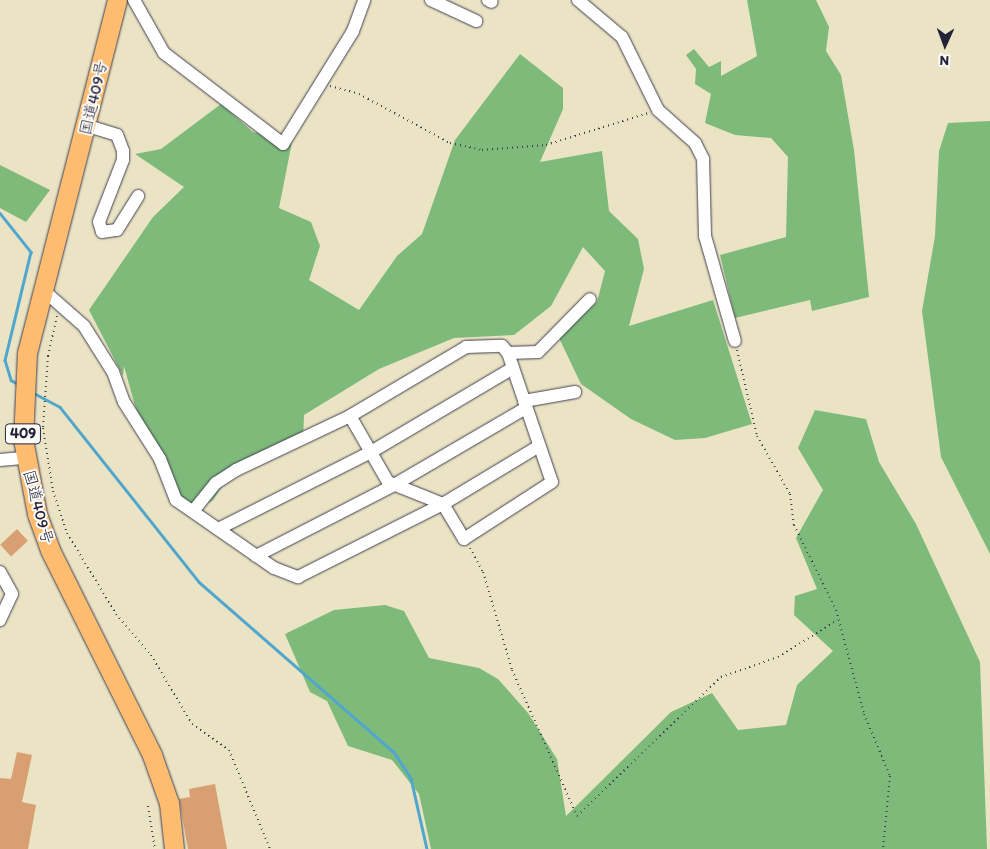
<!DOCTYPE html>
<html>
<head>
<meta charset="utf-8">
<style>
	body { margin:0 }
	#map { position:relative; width:990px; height:849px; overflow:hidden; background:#ebe4c4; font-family:Itim,"Klee One",sans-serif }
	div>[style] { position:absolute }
	.forest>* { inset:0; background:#7eba7a }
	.stream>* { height:2.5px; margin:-1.25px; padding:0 1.25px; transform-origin:1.25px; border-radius:1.25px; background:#50a6cd }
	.building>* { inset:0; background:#d89f72; transform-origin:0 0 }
	.path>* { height:2px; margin-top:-1px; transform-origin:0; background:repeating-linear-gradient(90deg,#403f50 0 1px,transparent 0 5px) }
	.roads { filter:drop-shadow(0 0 1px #403f50) drop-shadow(0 0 1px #403f50) }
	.minor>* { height:12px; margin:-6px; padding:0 6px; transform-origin:6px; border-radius:6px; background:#fff }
	.highway>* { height:19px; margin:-9.5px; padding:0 9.5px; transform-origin:9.5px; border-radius:9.5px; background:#fdbc70 }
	span { translate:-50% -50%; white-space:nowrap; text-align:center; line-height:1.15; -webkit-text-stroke:4px #fdfcf7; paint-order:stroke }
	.shield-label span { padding:1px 4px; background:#fdfcf7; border:1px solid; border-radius:4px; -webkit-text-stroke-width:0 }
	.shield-label { font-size:15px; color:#22223b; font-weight:700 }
	.street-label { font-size:16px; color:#22223b }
	.north { position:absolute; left:920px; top:20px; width:50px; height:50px; -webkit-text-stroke:4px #fdfcf7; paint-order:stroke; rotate:182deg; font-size:14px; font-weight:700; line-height:20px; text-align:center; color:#22223b }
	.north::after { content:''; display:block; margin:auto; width:18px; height:22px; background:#22223b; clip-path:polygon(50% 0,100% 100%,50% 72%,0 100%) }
</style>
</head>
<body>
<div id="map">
	<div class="forest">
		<i style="clip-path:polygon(747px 0,816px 0,829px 27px,826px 51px,841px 75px,854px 150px,869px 297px,812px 311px,810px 300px,735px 318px,720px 255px,786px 237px,788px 157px,771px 138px,735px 135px,705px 123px,711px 94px,695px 84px,696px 69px,686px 55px,694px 49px,709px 67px,721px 61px,721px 76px,757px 56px)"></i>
		<i style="clip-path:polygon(520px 54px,563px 88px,563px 109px,540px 162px,602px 151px,609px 211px,638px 239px,644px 269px,629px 326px,713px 300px,752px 424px,705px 438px,675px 440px,631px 419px,581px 384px,559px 338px,597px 302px,605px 271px,583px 247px,551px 306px,514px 335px,454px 338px,379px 369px,304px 415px,303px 442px,229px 476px,213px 500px,195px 512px,181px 502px,135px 406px,124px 366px,123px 376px,89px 310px,153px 217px,184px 187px,135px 154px,161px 149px,221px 104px,253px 132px,292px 142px,279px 208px,311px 222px,320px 246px,309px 280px,359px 310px,397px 256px,422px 234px,455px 140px)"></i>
		<i style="clip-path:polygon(990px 121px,990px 554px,941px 457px,922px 311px,935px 236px,939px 151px,948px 123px)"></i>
		<i style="clip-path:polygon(0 165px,50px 190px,26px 222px,0 208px)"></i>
		<i style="clip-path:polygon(815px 410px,866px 419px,879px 462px,916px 524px,980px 662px,987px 849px,431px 849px,419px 794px,392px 760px,348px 746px,327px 701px,310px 692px,285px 634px,334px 610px,385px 605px,404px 611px,429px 658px,479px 668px,498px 679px,528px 713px,557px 759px,566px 816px,671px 712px,712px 693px,738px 730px,786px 725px,797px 685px,833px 651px,794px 615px,795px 596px,817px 589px,796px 538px,823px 490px,798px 448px)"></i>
	</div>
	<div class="stream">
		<i style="left:0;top:213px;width:50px;rotate:51.5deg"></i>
		<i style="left:31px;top:252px;width:111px;rotate:103.5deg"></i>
		<i style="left:5px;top:360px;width:21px;rotate:73deg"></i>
		<i style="left:11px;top:380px;width:8px;rotate:30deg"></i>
		<i style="left:32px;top:392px;width:32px;rotate:28deg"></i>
		<i style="left:60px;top:407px;width:223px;rotate:51.5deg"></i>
		<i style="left:199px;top:582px;width:259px;rotate:41.1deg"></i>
		<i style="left:394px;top:752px;width:31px;rotate:57deg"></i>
		<i style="left:411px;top:778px;width:73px;rotate:77.3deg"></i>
	</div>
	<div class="building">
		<i style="left:17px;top:529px;width:16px;height:23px;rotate:47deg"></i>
		<i style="clip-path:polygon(17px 752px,32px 755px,22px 802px,36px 805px,28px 849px,0 849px,0 778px,11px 779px)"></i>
		<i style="clip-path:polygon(215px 784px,227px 849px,188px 849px,179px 799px,190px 797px,189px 789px)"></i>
	</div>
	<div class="path">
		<i style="left:330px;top:86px;width:30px;rotate:15deg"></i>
		<i style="left:359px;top:94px;width:103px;rotate:28.3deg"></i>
		<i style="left:450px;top:143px;width:33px;rotate:12deg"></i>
		<i style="left:482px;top:150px;width:64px;rotate:-4.5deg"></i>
		<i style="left:546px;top:145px;width:107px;rotate:-17.4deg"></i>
		<i style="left:57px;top:316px;width:41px;rotate:102.7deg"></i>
		<i style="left:48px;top:356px;width:72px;rotate:94deg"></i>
		<i style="left:43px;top:428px;width:64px;rotate:81deg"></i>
		<i style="left:53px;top:491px;width:44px;rotate:71.6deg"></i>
		<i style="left:67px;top:533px;width:95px;rotate:58.8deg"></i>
		<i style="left:116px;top:614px;width:54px;rotate:49.5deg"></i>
		<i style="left:151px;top:655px;width:80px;rotate:59.3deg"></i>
		<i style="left:192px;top:724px;width:45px;rotate:35.1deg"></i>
		<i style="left:229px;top:750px;width:107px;rotate:67.5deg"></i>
		<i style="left:737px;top:350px;width:88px;rotate:76.9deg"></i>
		<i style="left:757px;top:436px;width:67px;rotate:60.4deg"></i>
		<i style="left:790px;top:494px;width:31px;rotate:83deg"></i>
		<i style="left:794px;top:525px;width:95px;rotate:63.7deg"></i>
		<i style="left:836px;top:610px;width:108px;rotate:74.9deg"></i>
		<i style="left:864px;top:714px;width:67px;rotate:67.2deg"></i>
		<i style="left:890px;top:776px;width:73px;rotate:95.5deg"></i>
		<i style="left:470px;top:548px;width:27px;rotate:62deg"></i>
		<i style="left:483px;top:572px;width:102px;rotate:73.5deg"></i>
		<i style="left:512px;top:670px;width:160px;rotate:66deg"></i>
		<i style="left:577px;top:816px;width:200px;rotate:-44deg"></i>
		<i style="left:721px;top:677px;width:60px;rotate:-19.3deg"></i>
		<i style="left:778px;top:657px;width:70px;rotate:-31.7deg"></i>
		<i style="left:148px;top:806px;width:44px;rotate:80.8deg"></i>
	</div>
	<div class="roads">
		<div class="minor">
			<i style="left:134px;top:0;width:61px;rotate:60.5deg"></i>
			<i style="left:164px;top:53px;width:150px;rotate:37.4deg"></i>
			<i style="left:283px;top:144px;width:133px;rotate:-58.2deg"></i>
			<i style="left:353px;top:31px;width:33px;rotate:-70deg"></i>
			<i style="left:431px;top:0;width:50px;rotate:25deg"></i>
			<i style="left:488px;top:0;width:4px;rotate:27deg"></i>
			<i style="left:578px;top:0;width:57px;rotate:40.1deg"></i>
			<i style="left:622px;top:37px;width:81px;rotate:63.7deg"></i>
			<i style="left:658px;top:110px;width:50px;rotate:41.7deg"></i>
			<i style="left:695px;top:143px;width:18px;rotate:63deg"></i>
			<i style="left:703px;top:159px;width:77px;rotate:88.5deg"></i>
			<i style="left:705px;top:236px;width:109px;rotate:74.1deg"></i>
			<i style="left:88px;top:126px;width:30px;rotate:17deg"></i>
			<i style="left:117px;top:135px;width:17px;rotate:69deg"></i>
			<i style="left:123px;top:151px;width:9px;rotate:90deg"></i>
			<i style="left:123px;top:160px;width:66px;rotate:111.2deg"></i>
			<i style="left:99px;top:222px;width:10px;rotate:73deg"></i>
			<i style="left:102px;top:232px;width:15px;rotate:-8deg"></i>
			<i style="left:117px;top:230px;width:40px;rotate:-58deg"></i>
			<i style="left:42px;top:289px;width:56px;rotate:41.4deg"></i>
			<i style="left:84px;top:326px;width:54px;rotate:57.8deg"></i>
			<i style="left:113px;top:372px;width:32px;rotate:70deg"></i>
			<i style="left:124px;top:402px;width:67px;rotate:57.7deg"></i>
			<i style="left:160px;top:459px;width:44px;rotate:68.7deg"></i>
			<i style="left:176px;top:500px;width:119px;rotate:34.8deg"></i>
			<i style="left:274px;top:568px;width:26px;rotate:21deg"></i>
			<i style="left:298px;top:577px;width:162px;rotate:-26.7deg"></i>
			<i style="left:443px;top:504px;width:112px;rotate:-31.1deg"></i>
			<i style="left:508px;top:353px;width:30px;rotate:-2deg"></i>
			<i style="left:538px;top:352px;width:74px;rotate:-45.5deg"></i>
			<i style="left:524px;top:401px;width:52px;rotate:-10deg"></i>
			<i style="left:0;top:460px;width:25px;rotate:-5deg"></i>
			<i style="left:194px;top:510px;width:35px;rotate:-51deg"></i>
			<i style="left:216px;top:483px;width:24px;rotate:-33deg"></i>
			<i style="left:236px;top:470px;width:126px;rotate:-25.3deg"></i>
			<i style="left:350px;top:416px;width:135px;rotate:-30.7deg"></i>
			<i style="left:466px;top:347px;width:36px;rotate:-2deg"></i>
			<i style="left:502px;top:346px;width:9px;rotate:49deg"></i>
			<i style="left:508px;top:353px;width:136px;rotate:71.2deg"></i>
			<i style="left:552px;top:482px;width:105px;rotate:147.1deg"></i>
			<i style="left:464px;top:539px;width:41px;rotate:-121deg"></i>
			<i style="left:443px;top:504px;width:59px;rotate:-158.2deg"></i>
			<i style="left:388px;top:482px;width:76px;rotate:-119.9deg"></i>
			<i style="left:218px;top:529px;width:171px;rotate:-26.7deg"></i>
			<i style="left:371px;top:452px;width:165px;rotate:-30.6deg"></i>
			<i style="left:256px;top:556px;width:155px;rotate:-27.2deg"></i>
			<i style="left:394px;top:485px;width:153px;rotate:-30.3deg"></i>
			<i style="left:0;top:572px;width:25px;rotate:61deg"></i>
			<i style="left:12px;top:594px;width:29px;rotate:115deg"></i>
		</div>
		<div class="highway">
			<i style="left:117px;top:0;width:363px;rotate:104.3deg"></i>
			<i style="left:27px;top:352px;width:87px;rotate:92.6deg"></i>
			<i style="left:23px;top:439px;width:76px;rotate:79.4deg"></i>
			<i style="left:37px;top:514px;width:38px;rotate:70deg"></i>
			<i style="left:50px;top:550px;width:229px;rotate:63.5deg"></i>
			<i style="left:152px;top:755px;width:51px;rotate:70.5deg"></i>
			<i style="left:169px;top:803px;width:46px;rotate:83.8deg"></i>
		</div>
	</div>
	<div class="shield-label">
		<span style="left:23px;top:434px">409</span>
	</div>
	<div class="street-label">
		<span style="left:94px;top:98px;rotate:-77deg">国道409号</span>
		<span style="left:38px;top:507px;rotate:75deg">国道409号</span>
	</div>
	<div class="north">N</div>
</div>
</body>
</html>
